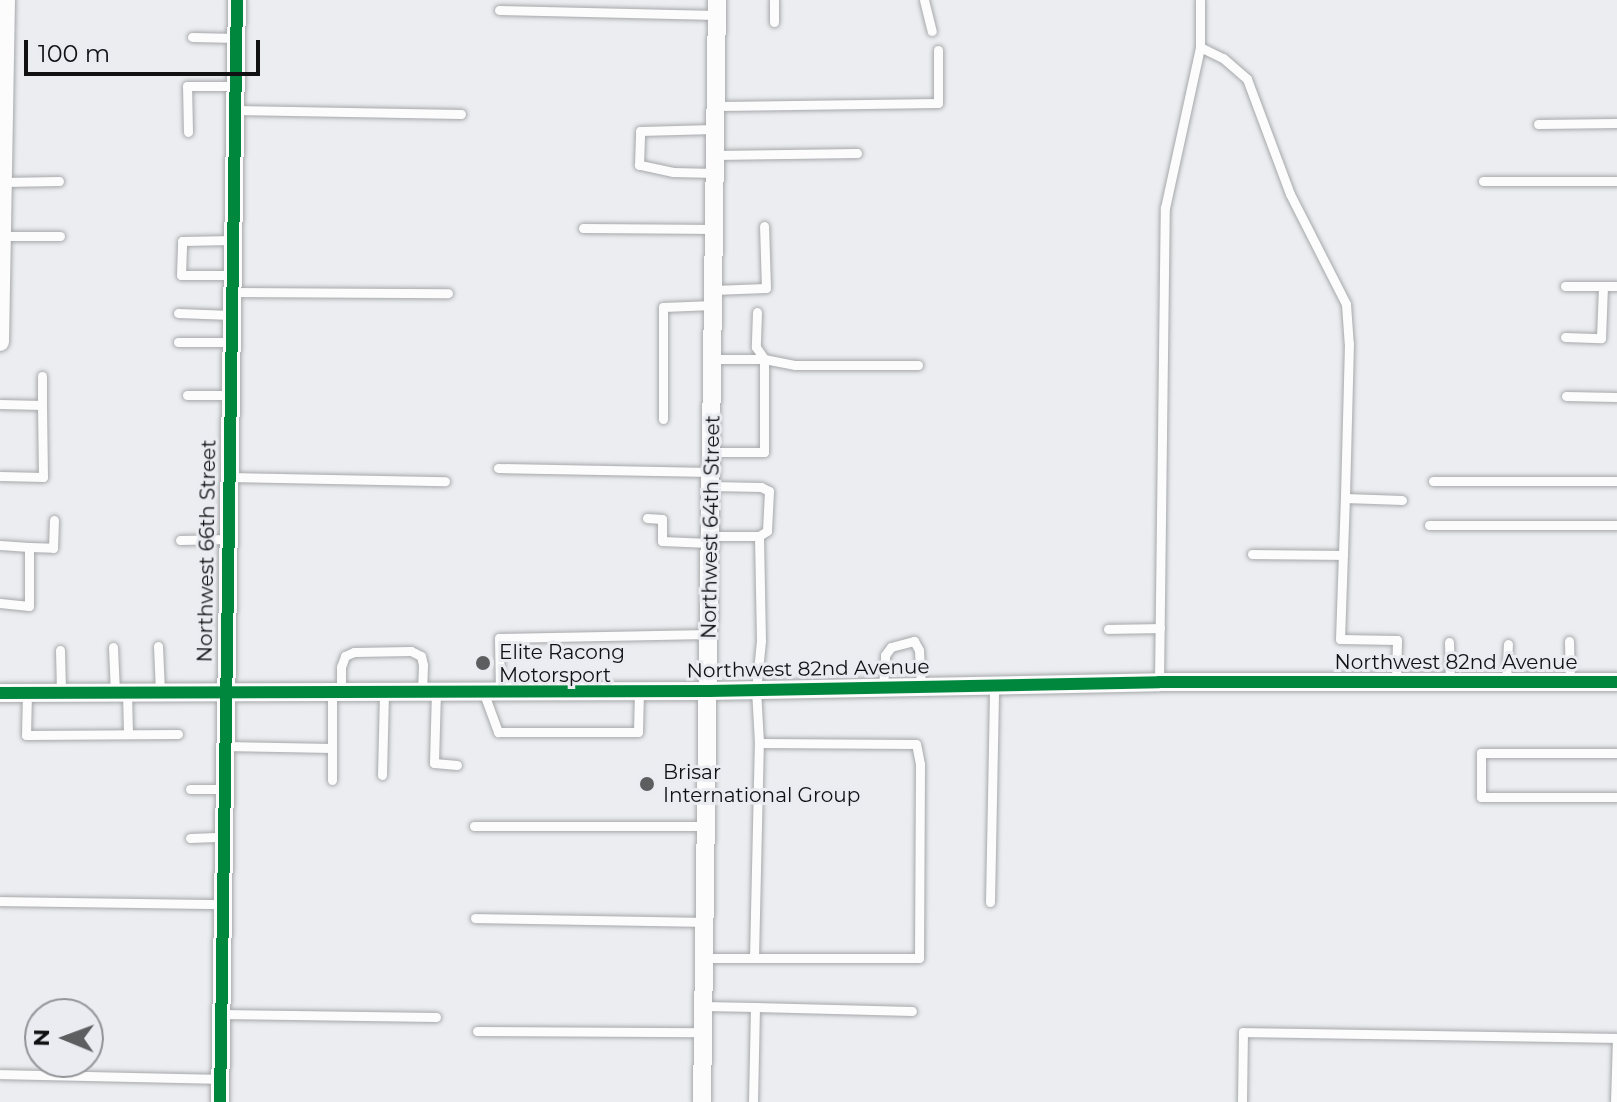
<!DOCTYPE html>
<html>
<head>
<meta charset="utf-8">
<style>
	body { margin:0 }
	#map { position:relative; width:1617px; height:1102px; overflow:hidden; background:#ebedf0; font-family:Montserrat,sans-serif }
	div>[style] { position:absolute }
	.roads { filter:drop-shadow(0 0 2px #a6a8aa) drop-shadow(0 0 2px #a6a8aa) }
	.lane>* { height:9px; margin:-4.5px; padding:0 4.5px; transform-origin:4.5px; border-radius:4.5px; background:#fcfcfd }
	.street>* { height:18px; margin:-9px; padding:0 9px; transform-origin:9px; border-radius:9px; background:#fcfcfd }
	.cycleway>* { height:12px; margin:-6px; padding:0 6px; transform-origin:6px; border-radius:6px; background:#00873e }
	.dots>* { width:22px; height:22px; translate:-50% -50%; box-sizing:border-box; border:4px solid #eaecf1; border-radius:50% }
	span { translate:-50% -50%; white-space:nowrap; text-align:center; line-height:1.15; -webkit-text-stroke:6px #eaecf1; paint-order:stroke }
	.street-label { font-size:20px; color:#111113 }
	.poi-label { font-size:20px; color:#111113 }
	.left { translate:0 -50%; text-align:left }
	.north { position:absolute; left:24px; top:998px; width:80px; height:80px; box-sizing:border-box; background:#eaecf1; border:2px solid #939498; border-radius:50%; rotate:271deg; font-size:22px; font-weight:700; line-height:32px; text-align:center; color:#111113 }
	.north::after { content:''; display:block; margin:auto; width:28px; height:36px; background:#5d5e60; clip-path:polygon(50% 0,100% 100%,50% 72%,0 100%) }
	.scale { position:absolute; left:24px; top:40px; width:236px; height:36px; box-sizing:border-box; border:4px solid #111113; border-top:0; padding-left:10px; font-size:24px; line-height:28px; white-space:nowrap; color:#111113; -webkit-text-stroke:6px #eaecf1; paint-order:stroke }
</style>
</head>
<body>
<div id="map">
	<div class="roads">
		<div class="lane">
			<i style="left:924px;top:0;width:32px;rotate:76deg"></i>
			<i style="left:499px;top:10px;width:218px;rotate:1.3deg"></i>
			<i style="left:774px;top:22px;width:22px;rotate:-90deg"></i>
			<i style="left:192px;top:37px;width:45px;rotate:1.3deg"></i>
			<i style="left:1200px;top:47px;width:25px;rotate:26deg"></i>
			<i style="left:1223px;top:58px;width:32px;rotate:41deg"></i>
			<i style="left:1247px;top:79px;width:123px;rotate:69.5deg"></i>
			<i style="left:1290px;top:194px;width:123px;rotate:63deg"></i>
			<i style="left:1346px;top:304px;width:39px;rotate:86deg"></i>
			<i style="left:1349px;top:343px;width:155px;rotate:91.5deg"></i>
			<i style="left:715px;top:106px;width:223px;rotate:-0.8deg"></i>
			<i style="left:938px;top:103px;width:53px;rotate:-90deg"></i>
			<i style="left:235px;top:110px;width:226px;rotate:1deg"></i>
			<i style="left:1538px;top:124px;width:79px;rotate:-0.7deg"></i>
			<i style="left:188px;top:132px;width:46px;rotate:-91.2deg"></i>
			<i style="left:187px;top:86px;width:49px"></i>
			<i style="left:715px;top:155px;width:142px;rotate:-0.8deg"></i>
			<i style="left:715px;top:173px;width:42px;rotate:-178.6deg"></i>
			<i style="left:673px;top:172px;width:35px;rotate:-168deg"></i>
			<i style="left:639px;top:165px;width:34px;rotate:-88deg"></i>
			<i style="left:640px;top:131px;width:75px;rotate:-1.5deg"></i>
			<i style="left:1483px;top:181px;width:134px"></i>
			<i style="left:3px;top:182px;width:56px;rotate:-1deg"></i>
			<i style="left:583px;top:228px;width:131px;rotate:0.4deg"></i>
			<i style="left:2px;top:236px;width:58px"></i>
			<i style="left:232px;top:275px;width:51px;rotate:180deg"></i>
			<i style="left:181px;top:275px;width:34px;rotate:-88deg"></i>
			<i style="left:182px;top:241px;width:51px;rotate:-1.1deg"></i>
			<i style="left:1565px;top:286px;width:52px"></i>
			<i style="left:713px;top:290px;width:53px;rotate:-2.2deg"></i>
			<i style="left:766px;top:288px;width:62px;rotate:-91.8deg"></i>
			<i style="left:232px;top:292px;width:216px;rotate:0.3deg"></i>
			<i style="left:757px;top:312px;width:35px;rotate:92deg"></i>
			<i style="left:756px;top:347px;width:14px;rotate:56deg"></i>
			<i style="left:764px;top:359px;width:32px;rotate:11deg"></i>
			<i style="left:795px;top:365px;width:123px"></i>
			<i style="left:178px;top:313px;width:53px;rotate:2.2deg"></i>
			<i style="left:1565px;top:337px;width:36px;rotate:2deg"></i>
			<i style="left:1601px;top:338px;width:52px;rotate:-87.8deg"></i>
			<i style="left:178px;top:342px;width:53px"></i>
			<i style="left:187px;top:395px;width:43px"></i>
			<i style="left:1566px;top:396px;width:51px;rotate:1.1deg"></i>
			<i style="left:0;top:404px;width:42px;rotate:1.4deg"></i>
			<i style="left:42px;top:405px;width:29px;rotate:-90deg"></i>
			<i style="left:663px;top:419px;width:112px;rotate:-90deg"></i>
			<i style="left:663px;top:307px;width:50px;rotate:-2.3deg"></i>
			<i style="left:712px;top:452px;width:52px"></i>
			<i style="left:764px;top:452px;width:93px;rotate:-90deg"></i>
			<i style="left:764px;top:359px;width:52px;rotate:180deg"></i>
			<i style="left:498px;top:468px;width:213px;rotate:1.1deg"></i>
			<i style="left:0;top:476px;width:43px;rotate:1.3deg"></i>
			<i style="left:43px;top:477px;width:72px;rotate:-90.8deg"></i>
			<i style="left:228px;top:477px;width:217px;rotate:1.1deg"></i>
			<i style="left:1433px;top:481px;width:184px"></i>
			<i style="left:711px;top:486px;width:50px;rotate:1.1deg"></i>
			<i style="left:761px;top:487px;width:9px;rotate:27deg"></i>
			<i style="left:769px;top:491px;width:40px;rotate:92.9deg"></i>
			<i style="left:767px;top:531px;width:9px;rotate:148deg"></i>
			<i style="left:647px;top:518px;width:15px;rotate:4deg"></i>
			<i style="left:662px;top:519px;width:22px;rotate:90deg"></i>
			<i style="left:662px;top:541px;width:47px;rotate:2.4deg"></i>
			<i style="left:1429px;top:525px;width:188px"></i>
			<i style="left:180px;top:540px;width:47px;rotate:-1.2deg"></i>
			<i style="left:0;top:545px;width:29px;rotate:4deg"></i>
			<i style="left:1252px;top:554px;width:91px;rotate:0.6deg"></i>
			<i style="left:0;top:603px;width:29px;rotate:6deg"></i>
			<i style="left:29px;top:606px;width:59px;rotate:-90deg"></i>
			<i style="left:29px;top:547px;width:24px;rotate:2deg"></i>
			<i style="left:53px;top:548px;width:28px;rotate:-88deg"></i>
			<i style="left:1108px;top:629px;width:52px;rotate:-1.1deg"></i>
			<i style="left:1569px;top:641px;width:41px;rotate:88.6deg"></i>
			<i style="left:1449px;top:642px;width:40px;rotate:88.6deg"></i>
			<i style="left:158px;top:646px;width:46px;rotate:87.5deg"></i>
			<i style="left:113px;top:647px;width:45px;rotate:87.5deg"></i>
			<i style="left:60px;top:650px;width:42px;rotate:88.6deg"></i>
			<i style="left:1159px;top:682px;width:474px;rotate:-89.3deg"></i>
			<i style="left:1165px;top:208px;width:165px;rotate:-77.7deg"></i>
			<i style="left:1200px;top:47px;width:47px;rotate:-90deg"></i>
			<i style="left:1396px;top:682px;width:42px;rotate:-88.6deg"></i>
			<i style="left:1397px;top:640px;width:57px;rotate:-179deg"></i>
			<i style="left:1340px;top:639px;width:141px;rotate:-88deg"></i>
			<i style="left:1345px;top:498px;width:57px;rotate:2deg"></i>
			<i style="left:1506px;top:682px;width:38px;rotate:-87deg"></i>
			<i style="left:883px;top:687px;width:32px;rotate:-86deg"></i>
			<i style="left:885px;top:655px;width:10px;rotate:-53deg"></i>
			<i style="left:891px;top:647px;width:24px;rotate:-15deg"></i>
			<i style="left:914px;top:641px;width:10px;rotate:61deg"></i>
			<i style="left:919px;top:650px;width:37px;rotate:87deg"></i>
			<i style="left:436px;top:691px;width:72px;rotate:91.6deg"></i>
			<i style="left:434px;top:763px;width:23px;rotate:5deg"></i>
			<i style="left:483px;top:691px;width:44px;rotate:69.9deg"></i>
			<i style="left:498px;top:732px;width:140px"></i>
			<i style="left:638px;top:732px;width:41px;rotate:-88.6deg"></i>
			<i style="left:500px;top:691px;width:53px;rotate:-91.1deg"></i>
			<i style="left:499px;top:638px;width:210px;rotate:-1.1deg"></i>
			<i style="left:27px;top:692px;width:43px;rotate:91.3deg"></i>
			<i style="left:26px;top:735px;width:152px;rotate:-0.4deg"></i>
			<i style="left:127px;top:692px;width:42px;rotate:88.6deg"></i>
			<i style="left:332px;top:692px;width:88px;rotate:90deg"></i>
			<i style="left:341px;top:692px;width:25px;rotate:-90deg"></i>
			<i style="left:341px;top:667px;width:12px;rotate:-70deg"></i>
			<i style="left:345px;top:656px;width:10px;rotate:-24deg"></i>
			<i style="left:354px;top:652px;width:57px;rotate:-1deg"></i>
			<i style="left:411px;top:651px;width:11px;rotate:27deg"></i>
			<i style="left:421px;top:656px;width:9px;rotate:77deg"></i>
			<i style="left:423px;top:665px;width:27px;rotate:92deg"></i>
			<i style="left:224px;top:746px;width:108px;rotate:1.1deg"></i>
			<i style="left:1617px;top:753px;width:136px;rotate:180deg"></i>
			<i style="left:1481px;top:753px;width:44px;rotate:90deg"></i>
			<i style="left:1481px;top:797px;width:136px"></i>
			<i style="left:382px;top:775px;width:83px;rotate:-88.6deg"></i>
			<i style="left:190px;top:789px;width:33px"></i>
			<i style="left:474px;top:826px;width:232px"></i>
			<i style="left:190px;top:838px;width:33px;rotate:-2deg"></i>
			<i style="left:0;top:901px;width:222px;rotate:0.8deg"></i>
			<i style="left:990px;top:902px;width:217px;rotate:-88.9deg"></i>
			<i style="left:475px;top:918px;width:230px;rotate:1deg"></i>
			<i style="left:704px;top:958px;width:215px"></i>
			<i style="left:919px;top:958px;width:194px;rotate:-89.7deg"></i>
			<i style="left:920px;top:764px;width:20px;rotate:-101deg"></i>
			<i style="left:916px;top:744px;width:157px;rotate:-179.6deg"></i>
			<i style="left:759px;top:743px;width:53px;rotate:-93.2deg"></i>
			<i style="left:756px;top:690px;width:49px;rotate:-84.2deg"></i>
			<i style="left:761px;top:641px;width:105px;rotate:-91.1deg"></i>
			<i style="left:759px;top:536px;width:49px;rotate:180deg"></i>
			<i style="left:754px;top:958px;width:215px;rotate:-88.7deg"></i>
			<i style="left:703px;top:1006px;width:52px;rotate:1.1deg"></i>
			<i style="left:755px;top:1007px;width:95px;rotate:91.2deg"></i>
			<i style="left:755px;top:1007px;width:157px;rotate:1.5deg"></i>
			<i style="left:221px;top:1014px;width:215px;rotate:0.8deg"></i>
			<i style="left:477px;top:1031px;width:226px;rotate:0.3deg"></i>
			<i style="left:0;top:1074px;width:220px;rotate:1.3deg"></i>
			<i style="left:1242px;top:1102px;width:70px;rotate:-89.2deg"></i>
			<i style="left:1243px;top:1032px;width:373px;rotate:0.9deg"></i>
			<i style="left:1615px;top:1102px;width:64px;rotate:-88.2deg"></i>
		</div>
		<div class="street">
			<i style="left:0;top:342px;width:342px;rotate:-89deg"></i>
			<i style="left:0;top:693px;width:709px;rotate:-0.16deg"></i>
			<i style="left:709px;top:691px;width:450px;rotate:-1.1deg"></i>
			<i style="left:1159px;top:682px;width:458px"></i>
			<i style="left:220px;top:1102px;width:1102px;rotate:-89.12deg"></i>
			<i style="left:702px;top:1102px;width:1102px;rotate:-89.22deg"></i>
		</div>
	</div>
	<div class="cycleway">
		<i style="left:0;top:693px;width:709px;rotate:-0.16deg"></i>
		<i style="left:709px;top:691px;width:450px;rotate:-1.1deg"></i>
		<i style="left:1159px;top:682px;width:458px"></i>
		<i style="left:220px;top:1102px;width:1102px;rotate:-89.12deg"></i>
	</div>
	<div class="dots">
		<i style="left:483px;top:663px;background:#5d5e60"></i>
		<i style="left:647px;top:784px;background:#5d5e60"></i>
	</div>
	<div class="street-label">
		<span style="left:711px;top:527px;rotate:-89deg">Northwest 64th Street</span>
		<span style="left:207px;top:551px;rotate:-89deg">Northwest 66th Street</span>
		<span style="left:1456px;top:662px">Northwest 82nd Avenue</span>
		<span style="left:808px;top:669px;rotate:-1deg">Northwest 82nd Avenue</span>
	</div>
	<div class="poi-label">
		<span class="left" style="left:499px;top:664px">Elite Racong<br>Motorsport</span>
		<span class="left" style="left:663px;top:784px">Brisar<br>International Group</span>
	</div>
	<div class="north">N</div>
	<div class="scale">100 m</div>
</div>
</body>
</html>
